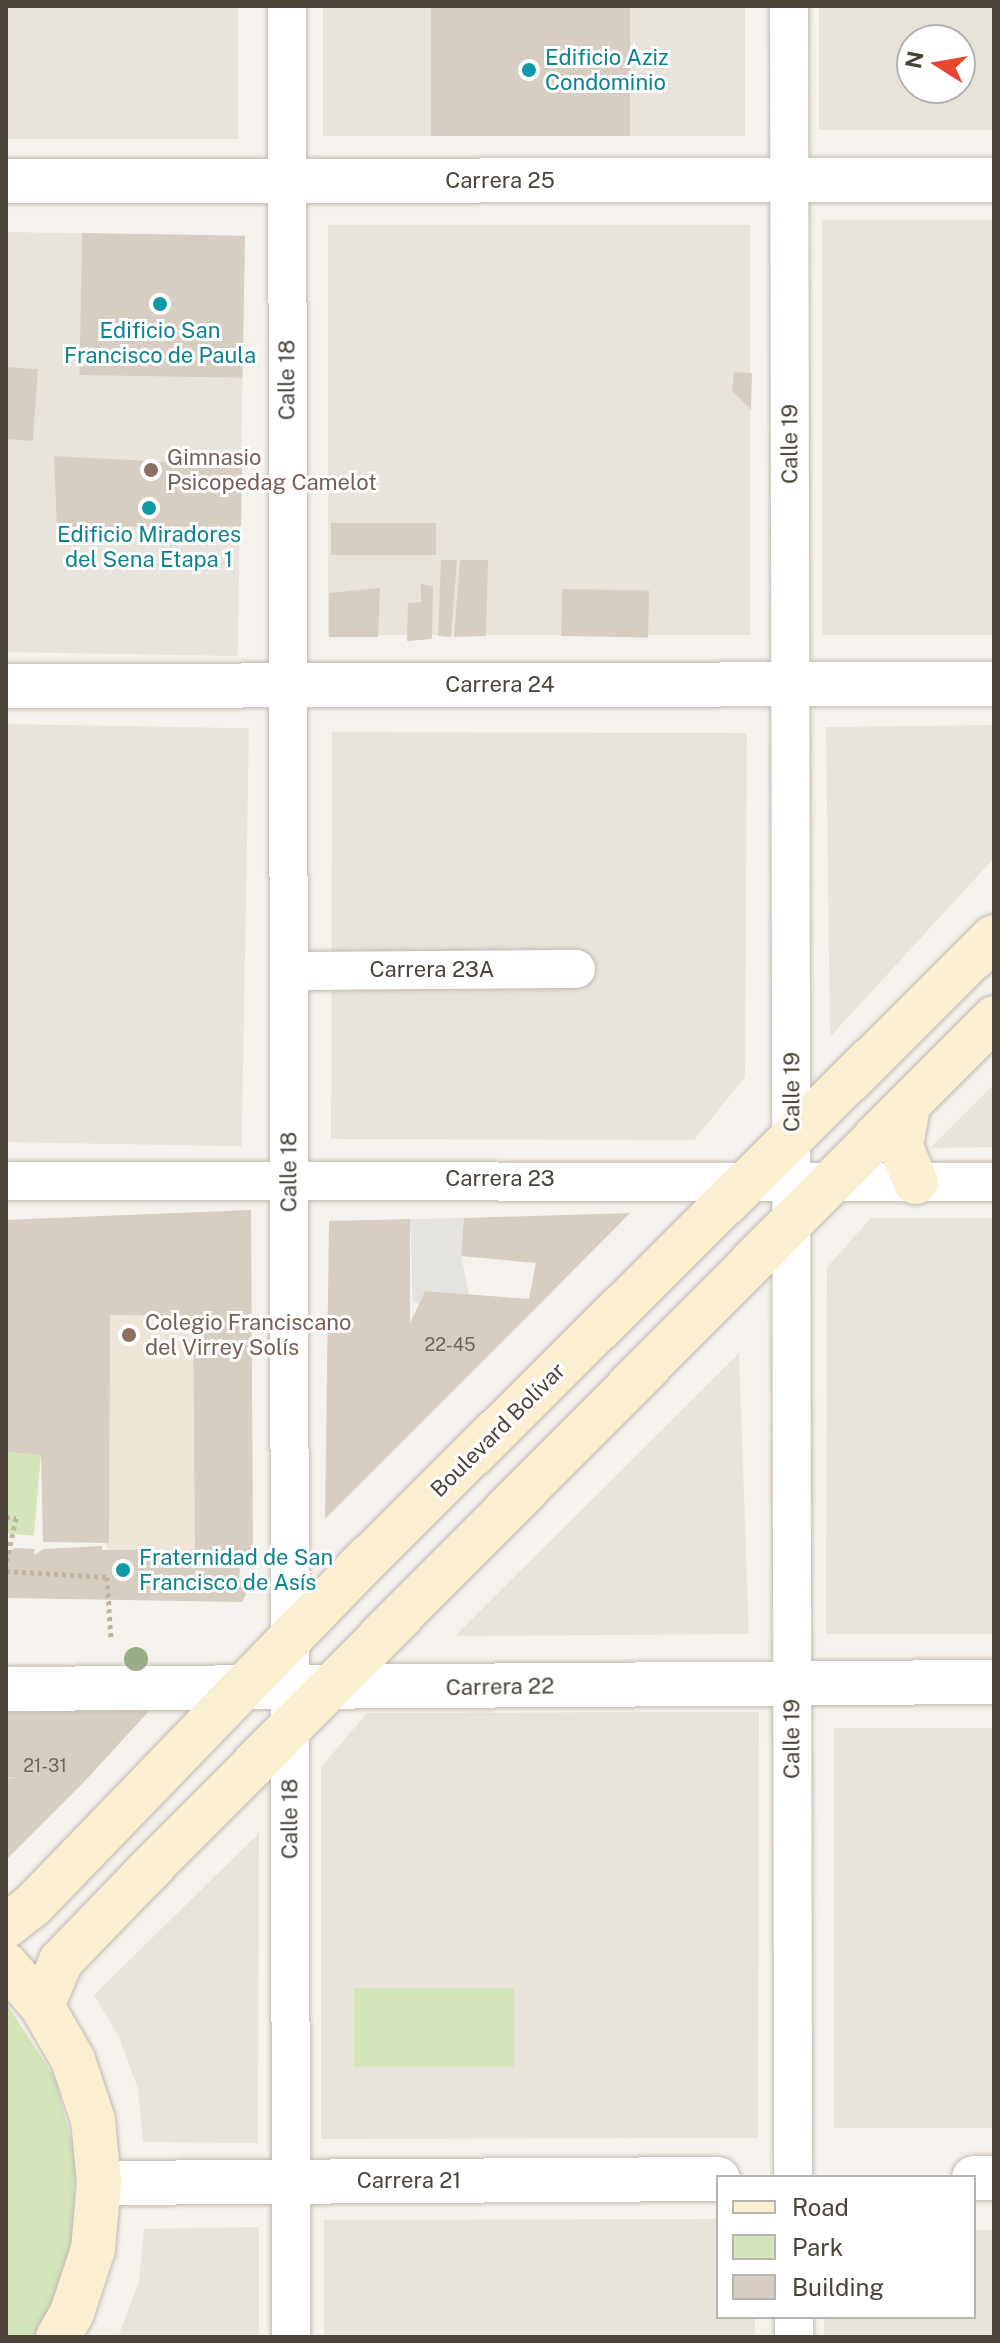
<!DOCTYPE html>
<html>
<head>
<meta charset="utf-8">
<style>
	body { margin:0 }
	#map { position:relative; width:1000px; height:2343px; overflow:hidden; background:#f5f2ed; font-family:"Public Sans",sans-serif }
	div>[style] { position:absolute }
	.residential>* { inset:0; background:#e8e4db; transform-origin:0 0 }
	.education>* { inset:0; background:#ede6d8 }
	.green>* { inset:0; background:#d3e5b9; transform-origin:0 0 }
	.parking>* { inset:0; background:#e4e3e0 }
	.building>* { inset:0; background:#d6cec3; transform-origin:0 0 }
	.path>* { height:5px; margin-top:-2.5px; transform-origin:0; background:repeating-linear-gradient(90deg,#c1b5a2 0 4px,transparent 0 8px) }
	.roads { filter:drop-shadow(0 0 2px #c0bab0) drop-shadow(0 0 2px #c0bab0) }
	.minor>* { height:38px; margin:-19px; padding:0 19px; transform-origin:19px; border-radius:19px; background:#fff }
	.tertiary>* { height:44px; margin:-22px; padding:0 22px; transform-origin:22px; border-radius:22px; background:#fff }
	.secondary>* { height:44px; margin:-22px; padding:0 22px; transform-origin:22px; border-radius:22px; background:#fbefd1 }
	.trees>* { width:24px; height:24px; margin:-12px; border-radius:50%; background:#99ae86 }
	.dots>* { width:22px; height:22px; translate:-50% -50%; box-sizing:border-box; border:4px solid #fff; border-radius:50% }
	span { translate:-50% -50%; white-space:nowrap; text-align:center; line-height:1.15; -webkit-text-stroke:6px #fff; paint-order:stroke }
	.number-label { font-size:18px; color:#6c665c }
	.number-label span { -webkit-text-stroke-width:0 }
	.culture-label { font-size:22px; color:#0d838f }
	.left { translate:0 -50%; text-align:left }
	.street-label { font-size:22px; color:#49433a }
	.education-label { font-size:22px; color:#785e54 }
	.frame { position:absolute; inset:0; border:8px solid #49433a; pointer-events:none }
	.legend { position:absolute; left:716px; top:2175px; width:260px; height:144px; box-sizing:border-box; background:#fff; border:2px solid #b6b4b0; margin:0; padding:10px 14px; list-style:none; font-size:24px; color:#49433a }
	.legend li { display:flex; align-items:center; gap:16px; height:40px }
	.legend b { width:40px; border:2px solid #b6b4b0 }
	.north { position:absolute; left:896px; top:24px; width:80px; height:80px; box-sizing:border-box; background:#fff; border:2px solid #b6b4b0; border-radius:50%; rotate:281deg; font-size:22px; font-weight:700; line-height:32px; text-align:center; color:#49433a }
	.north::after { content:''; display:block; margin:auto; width:28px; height:36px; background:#e94530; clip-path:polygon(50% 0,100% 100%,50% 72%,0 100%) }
</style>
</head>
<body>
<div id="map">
	<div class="residential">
		<i style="left:6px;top:6px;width:232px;height:133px"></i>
		<i style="left:323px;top:6px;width:422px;height:130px"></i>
		<i style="clip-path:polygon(evenodd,819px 6px,994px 6px,994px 130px,819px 130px,819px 6px,912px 40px,960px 40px,960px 88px,912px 88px,912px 40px)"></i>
		<i style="left:822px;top:220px;width:172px;height:415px"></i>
		<i style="left:750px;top:225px;width:410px;height:422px;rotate:90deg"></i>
		<i style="left:6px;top:232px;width:239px;height:420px;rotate:1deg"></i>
		<i style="left:6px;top:724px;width:243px;height:418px;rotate:1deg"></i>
		<i style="clip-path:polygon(994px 725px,994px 858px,830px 1037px,826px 727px)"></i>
		<i style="clip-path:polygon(332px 732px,747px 733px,745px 1077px,694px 1140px,331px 1139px)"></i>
		<i style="clip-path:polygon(994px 1084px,994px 1147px,930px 1148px)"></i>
		<i style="clip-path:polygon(871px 1218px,994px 1218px,994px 1634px,826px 1634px,827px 1267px)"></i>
		<i style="clip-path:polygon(739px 1353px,749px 1634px,455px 1636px)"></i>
		<i style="clip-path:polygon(759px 1712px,758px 2138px,321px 2139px,321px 1767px,367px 1713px)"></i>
		<i style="left:834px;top:1728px;width:160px;height:400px"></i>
		<i style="clip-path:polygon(259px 1833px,258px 2143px,143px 2142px,138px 2089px,119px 2037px,94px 1995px)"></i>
		<i style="clip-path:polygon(718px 2219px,718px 2317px,755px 2317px,755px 2337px,324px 2337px,324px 2220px)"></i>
		<i style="clip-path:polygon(259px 2227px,259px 2337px,118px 2337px,139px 2281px,144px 2229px)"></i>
		<i style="clip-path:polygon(974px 2230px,994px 2230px,994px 2337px,824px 2337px,824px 2317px,974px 2317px)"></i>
	</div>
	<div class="education">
		<i style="clip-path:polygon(251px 1210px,253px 1560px,194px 1550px,109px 1550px,41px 1455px,6px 1452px,6px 1220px)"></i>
	</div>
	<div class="green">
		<i style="left:6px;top:1452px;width:35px;height:81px;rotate:5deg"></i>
		<i style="left:354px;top:1988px;width:160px;height:79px"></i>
		<i style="clip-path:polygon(6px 2003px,55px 2078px,76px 2158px,73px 2241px,46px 2319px,32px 2337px,6px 2337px)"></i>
	</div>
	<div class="parking">
		<i style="clip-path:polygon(464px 1218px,461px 1256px,469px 1294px,425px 1291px,419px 1303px,413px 1303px,410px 1219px)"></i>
	</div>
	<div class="building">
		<i style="left:431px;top:6px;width:199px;height:130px"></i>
		<i style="left:82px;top:233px;width:163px;height:142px;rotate:1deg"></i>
		<i style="left:6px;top:367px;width:32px;height:72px;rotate:4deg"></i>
		<i style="clip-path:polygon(734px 372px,752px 373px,751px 410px,732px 391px)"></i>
		<i style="clip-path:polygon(54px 456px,242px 466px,241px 526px,57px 527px)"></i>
		<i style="left:331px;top:523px;width:105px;height:32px"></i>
		<i style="clip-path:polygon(441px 560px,457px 560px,451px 637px,438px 636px)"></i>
		<i style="clip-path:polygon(460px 560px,488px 560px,486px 636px,454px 637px)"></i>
		<i style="clip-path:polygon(421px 584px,433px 586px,432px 639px,407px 641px,408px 603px,421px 602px)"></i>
		<i style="clip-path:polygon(380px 588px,378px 637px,329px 637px,329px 593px)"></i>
		<i style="left:562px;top:589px;width:87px;height:47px;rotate:1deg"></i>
		<i style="clip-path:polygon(251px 1210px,253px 1560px,241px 1561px,239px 1578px,246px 1594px,242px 1602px,6px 1598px,6px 1553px,15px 1548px,35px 1549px,34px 1555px,43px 1549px,102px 1546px,102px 1550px,195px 1550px,193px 1316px,110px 1315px,109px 1543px,43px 1542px,41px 1455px,6px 1452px,6px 1220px)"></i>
		<i style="clip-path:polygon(630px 1213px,544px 1300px,325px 1519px,329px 1221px,410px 1219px,410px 1323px,425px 1291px,529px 1299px,536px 1263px,461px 1256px,464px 1218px)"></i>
		<i style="clip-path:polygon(150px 1710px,84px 1782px,6px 1860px,6px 1779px,17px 1777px,6px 1778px,6px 1712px)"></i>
	</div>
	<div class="path">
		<i style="left:6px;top:1517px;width:10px;rotate:6deg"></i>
		<i style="left:16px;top:1518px;width:48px;rotate:102deg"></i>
		<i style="left:6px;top:1571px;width:101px;rotate:3.4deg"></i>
		<i style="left:107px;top:1577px;width:63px;rotate:86.4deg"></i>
	</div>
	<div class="roads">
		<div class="minor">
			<i style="left:287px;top:6px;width:2331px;rotate:89.9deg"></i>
			<i style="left:789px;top:6px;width:2171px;rotate:89.89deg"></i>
			<i style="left:289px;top:971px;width:287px;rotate:-0.4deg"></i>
			<i style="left:6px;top:1181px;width:988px;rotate:0.06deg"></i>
			<i style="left:794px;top:2317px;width:20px;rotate:90deg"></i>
		</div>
		<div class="tertiary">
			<i style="left:6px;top:181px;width:988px;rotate:-0.06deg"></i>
			<i style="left:6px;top:686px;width:988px;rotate:-0.12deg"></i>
			<i style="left:6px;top:1689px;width:988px;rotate:-0.41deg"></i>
			<i style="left:974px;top:2178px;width:20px"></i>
			<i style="left:99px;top:2183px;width:619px;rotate:-0.37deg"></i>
		</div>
		<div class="secondary">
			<i style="left:908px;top:1106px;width:42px;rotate:99.7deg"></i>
			<i style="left:901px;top:1147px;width:38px;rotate:67deg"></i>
			<i style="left:6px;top:1926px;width:34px;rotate:-38deg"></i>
			<i style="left:33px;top:1905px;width:465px;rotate:-46deg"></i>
			<i style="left:356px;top:1570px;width:899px;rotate:-44.77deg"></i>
			<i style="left:6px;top:1965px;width:55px;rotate:48.7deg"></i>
			<i style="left:42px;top:2006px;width:62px;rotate:60.1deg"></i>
			<i style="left:73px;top:2060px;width:63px;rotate:71.6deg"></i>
			<i style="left:93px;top:2120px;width:63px;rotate:84.6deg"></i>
			<i style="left:99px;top:2183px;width:66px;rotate:95.2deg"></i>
			<i style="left:93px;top:2249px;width:67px;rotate:108.2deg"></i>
			<i style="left:72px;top:2313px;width:28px;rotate:120deg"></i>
			<i style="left:42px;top:2006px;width:49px;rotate:-67.1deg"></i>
			<i style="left:61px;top:1961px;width:120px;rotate:-46deg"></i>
			<i style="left:144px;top:1875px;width:1207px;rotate:-45.23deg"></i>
		</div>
	</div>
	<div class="trees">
		<i style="left:136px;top:1659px"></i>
	</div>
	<div class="dots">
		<i style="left:529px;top:70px;background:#0f9aa8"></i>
		<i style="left:160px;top:304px;background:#0f9aa8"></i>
		<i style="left:151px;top:470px;background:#8d6e63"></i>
		<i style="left:149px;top:508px;background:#0f9aa8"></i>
		<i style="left:129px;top:1335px;background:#8d6e63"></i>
		<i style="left:123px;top:1570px;background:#0f9aa8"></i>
	</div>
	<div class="number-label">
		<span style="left:450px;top:1345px">22-45</span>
		<span style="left:45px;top:1766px">21-31</span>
	</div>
	<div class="culture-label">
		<span class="left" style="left:545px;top:70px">Edificio Aziz<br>Condominio</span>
		<span style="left:160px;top:343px">Edificio San<br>Francisco de Paula</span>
		<span style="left:149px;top:547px">Edificio Miradores<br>del Sena Etapa 1</span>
		<span class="left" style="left:139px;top:1570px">Fraternidad de San<br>Francisco de Asís</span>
	</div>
	<div class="street-label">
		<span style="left:500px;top:181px">Carrera 25</span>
		<span style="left:287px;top:380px;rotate:-90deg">Calle 18</span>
		<span style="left:790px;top:444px;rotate:-90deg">Calle 19</span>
		<span style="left:500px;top:685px">Carrera 24</span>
		<span style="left:432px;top:970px">Carrera 23A</span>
		<span style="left:792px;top:1092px;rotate:-90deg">Calle 19</span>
		<span style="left:289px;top:1172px;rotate:-90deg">Calle 18</span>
		<span style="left:500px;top:1179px">Carrera 23</span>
		<span style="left:498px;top:1430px;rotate:-45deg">Boulevard Bolívar</span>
		<span style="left:500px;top:1687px;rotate:-1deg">Carrera 22</span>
		<span style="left:792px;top:1739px;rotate:-90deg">Calle 19</span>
		<span style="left:290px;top:1819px;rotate:-90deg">Calle 18</span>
		<span style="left:409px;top:2181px">Carrera 21</span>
	</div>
	<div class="education-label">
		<span class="left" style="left:167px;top:470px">Gimnasio<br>Psicopedag Camelot</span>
		<span class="left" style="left:145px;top:1335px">Colegio Franciscano<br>del Virrey Solís</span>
	</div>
	<div class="frame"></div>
	<ul class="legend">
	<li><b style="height:10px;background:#fbefd1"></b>Road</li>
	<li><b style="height:22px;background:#d3e5b9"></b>Park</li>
	<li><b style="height:22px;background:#d6cec3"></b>Building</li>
	</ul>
	<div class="north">N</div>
</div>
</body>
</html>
